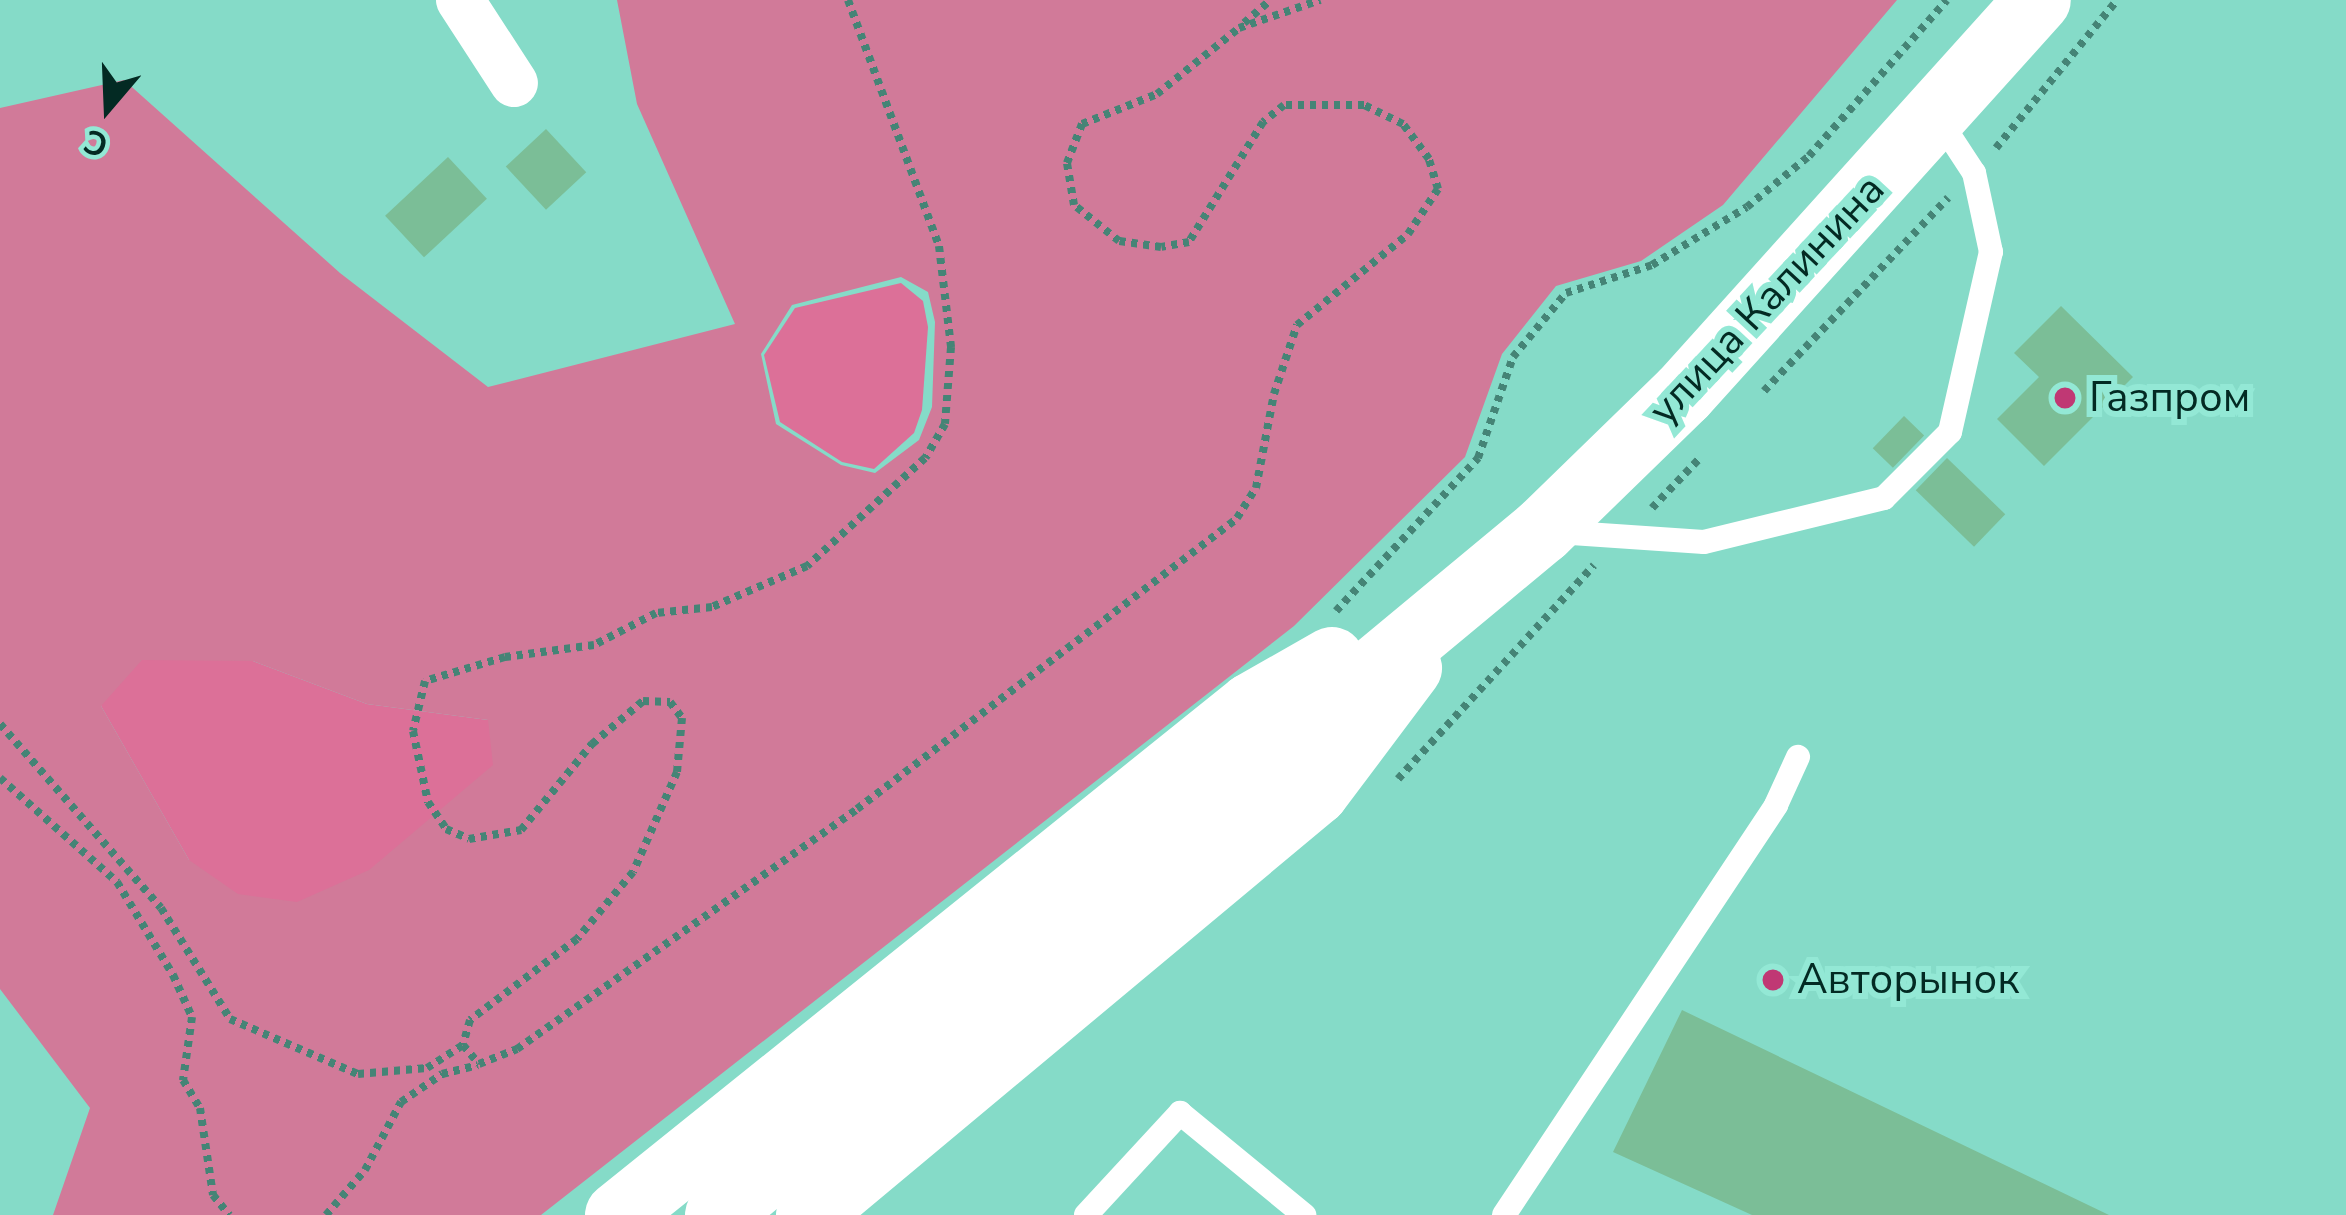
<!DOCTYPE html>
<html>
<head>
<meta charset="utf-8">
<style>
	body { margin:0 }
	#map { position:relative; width:2346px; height:1215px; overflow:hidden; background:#85dbc8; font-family:"Nunito Sans",sans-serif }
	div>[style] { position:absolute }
	.green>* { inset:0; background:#d17a99 }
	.forest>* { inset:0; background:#dc7098 }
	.building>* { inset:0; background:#7bbe97; transform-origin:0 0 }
	.path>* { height:8px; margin-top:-4px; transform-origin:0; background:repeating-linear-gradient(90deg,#458476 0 6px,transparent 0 12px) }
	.lane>* { height:24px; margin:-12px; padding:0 12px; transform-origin:12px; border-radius:12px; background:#fff }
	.street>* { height:48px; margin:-24px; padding:0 24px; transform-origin:24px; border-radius:24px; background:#fff }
	.secondary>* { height:66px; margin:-33px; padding:0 33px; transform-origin:33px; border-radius:33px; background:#fff }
	.dots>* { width:33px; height:33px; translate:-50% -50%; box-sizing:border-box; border:6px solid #93e8d5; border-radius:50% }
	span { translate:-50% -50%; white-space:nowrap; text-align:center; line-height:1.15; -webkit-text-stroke:12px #93e8d5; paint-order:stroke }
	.street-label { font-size:42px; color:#032a23 }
	.poi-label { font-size:42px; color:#032a23 }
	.left { translate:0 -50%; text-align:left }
	.north { position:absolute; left:48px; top:48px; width:120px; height:120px; -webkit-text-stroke:9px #93e8d5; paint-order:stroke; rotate:199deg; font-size:33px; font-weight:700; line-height:48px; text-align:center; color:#032a23 }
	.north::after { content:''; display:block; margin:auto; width:42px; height:54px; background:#032a23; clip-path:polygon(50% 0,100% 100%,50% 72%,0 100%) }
</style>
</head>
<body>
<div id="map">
	<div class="green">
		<i style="clip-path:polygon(evenodd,617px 0,1897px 0,1723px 205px,1641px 261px,1556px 286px,1502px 354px,1465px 457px,1294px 626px,541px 1215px,53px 1215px,90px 1108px,0 989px,0 108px,124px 80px,340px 273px,488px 387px,735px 324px,637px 104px,617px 0,901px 277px,928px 292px,935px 322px,932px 407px,919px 440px,875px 473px,841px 465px,776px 424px,761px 354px,792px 305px,901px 277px,617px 0,253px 661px,367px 704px,488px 720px,189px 860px,101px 706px,253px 661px)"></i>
	</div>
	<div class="forest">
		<i style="clip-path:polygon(901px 283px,923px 301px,928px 327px,922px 410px,914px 433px,874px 469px,842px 462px,780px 422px,764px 355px,795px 308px)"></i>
		<i style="clip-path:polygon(142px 660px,253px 661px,367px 704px,488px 720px,493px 765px,369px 870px,297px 902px,238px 894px,189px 860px,101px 706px)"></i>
	</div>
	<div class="building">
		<i style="left:546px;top:129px;width:59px;height:55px;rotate:47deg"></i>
		<i style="left:448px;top:157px;width:57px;height:86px;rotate:47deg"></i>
		<i style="clip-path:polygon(2061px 306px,2133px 377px,2044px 466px,1997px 419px,2039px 377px,2014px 353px)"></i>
		<i style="left:1904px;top:416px;width:28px;height:45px;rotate:44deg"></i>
		<i style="left:1947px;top:458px;width:81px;height:45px;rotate:44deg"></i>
		<i style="clip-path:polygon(1682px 1010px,1811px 1072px,2109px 1215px,1752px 1215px,1613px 1152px)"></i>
	</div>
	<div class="path">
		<i style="left:848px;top:0;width:262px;rotate:69.7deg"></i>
		<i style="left:939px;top:246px;width:102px;rotate:83.2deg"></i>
		<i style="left:951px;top:347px;width:77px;rotate:94.5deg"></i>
		<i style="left:945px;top:424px;width:39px;rotate:120deg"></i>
		<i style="left:925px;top:458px;width:160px;rotate:137.5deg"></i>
		<i style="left:807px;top:566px;width:103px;rotate:156.7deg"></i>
		<i style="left:712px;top:607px;width:56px;rotate:173.9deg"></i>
		<i style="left:656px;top:613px;width:70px;rotate:152.7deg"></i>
		<i style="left:594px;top:645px;width:90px;rotate:172.3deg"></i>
		<i style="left:505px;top:657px;width:84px;rotate:163.3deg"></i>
		<i style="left:425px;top:681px;width:51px;rotate:103.5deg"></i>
		<i style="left:413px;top:731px;width:73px;rotate:78.1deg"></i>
		<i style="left:428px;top:802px;width:32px;rotate:56deg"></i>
		<i style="left:446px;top:829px;width:25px;rotate:23deg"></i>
		<i style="left:469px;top:839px;width:53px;rotate:-9.8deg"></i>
		<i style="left:521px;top:830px;width:112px;rotate:-50.5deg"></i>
		<i style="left:592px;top:744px;width:67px;rotate:-40.1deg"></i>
		<i style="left:643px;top:701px;width:27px;rotate:2deg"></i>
		<i style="left:670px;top:702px;width:20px;rotate:53deg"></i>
		<i style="left:682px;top:718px;width:54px;rotate:95.3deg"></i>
		<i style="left:677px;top:772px;width:109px;rotate:113.7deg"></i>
		<i style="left:633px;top:872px;width:87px;rotate:129.9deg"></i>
		<i style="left:577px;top:939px;width:134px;rotate:142.9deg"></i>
		<i style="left:470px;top:1020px;width:26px;rotate:106deg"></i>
		<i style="left:463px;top:1045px;width:25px;rotate:50deg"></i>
		<i style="left:479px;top:1064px;width:41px;rotate:-21.5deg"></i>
		<i style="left:517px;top:1049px;width:416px;rotate:-35.2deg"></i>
		<i style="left:857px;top:809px;width:479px;rotate:-37.4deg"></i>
		<i style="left:1237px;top:518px;width:36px;rotate:-58deg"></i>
		<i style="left:1256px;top:488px;width:96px;rotate:-79.2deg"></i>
		<i style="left:1274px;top:394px;width:73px;rotate:-71.6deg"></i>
		<i style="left:1297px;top:325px;width:144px;rotate:-39.3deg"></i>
		<i style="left:1408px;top:234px;width:54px;rotate:-56.3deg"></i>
		<i style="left:1438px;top:189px;width:31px;rotate:-107deg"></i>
		<i style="left:1429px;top:159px;width:44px;rotate:-126.6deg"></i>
		<i style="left:1403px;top:124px;width:43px;rotate:-154deg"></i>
		<i style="left:1364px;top:105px;width:80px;rotate:180deg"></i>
		<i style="left:1284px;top:105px;width:27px;rotate:141deg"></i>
		<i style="left:1263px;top:122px;width:141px;rotate:121.7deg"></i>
		<i style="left:1189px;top:242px;width:28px;rotate:170deg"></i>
		<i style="left:1161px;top:247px;width:42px;rotate:-171.9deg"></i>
		<i style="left:1119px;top:241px;width:58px;rotate:-141.3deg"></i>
		<i style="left:1074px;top:205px;width:43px;rotate:-99.5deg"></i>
		<i style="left:1067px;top:163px;width:42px;rotate:-69deg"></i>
		<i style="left:1082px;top:124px;width:81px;rotate:-21.8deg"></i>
		<i style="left:1157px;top:94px;width:105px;rotate:-38.8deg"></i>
		<i style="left:1239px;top:28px;width:86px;rotate:-19.1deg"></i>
		<i style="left:1244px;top:23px;width:35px;rotate:-41deg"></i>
		<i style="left:1996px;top:148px;width:191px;rotate:-50.7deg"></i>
		<i style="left:1764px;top:391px;width:267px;rotate:-46.4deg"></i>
		<i style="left:1652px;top:508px;width:69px;rotate:-46.2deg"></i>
		<i style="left:1336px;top:611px;width:209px;rotate:-47.1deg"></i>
		<i style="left:1478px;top:458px;width:107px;rotate:-70.9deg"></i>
		<i style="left:1513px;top:357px;width:83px;rotate:-50.4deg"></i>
		<i style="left:1566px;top:293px;width:90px;rotate:-18deg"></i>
		<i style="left:1652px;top:265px;width:111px;rotate:-31.4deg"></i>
		<i style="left:1747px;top:207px;width:80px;rotate:-39.4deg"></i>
		<i style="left:1809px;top:156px;width:208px;rotate:-48.5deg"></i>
		<i style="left:0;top:724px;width:244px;rotate:48.8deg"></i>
		<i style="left:161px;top:908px;width:131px;rotate:58.1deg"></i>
		<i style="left:230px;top:1019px;width:139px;rotate:23.3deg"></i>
		<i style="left:358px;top:1074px;width:69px;rotate:-5deg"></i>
		<i style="left:427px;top:1068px;width:43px;rotate:-32.6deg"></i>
		<i style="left:0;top:778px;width:157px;rotate:41.6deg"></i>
		<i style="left:117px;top:882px;width:109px;rotate:58.9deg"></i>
		<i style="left:173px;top:975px;width:46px;rotate:65.7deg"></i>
		<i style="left:192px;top:1017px;width:64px;rotate:98.1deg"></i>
		<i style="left:183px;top:1080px;width:33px;rotate:59deg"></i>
		<i style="left:200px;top:1108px;width:88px;rotate:81.5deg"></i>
		<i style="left:213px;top:1195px;width:26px;rotate:51deg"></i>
		<i style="left:1398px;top:779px;width:290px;rotate:-47.5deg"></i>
		<i style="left:326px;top:1215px;width:60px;rotate:-49.1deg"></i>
		<i style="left:365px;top:1170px;width:77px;rotate:-62.1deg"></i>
		<i style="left:401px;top:1102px;width:50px;rotate:-34.3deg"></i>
		<i style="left:442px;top:1074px;width:37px;rotate:-14deg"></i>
	</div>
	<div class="lane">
		<i style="left:1557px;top:532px;width:147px;rotate:3.9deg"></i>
		<i style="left:1704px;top:542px;width:185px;rotate:-13.7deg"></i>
		<i style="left:1884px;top:498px;width:93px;rotate:-45deg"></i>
		<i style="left:1950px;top:432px;width:185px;rotate:-77.2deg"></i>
		<i style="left:1991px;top:252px;width:81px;rotate:-102.1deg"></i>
		<i style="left:1974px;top:173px;width:66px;rotate:-123.2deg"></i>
		<i style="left:1086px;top:1215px;width:139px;rotate:-47.3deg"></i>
		<i style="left:1180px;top:1113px;width:161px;rotate:39.4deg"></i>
		<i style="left:1504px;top:1215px;width:492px;rotate:-56.4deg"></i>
		<i style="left:1776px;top:805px;width:53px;rotate:-65.4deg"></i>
	</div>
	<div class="street">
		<i style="left:460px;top:0;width:99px;rotate:57deg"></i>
	</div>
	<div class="secondary">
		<i style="left:618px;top:1215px;width:812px;rotate:-38.8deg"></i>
		<i style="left:1251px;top:706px;width:93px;rotate:-29.6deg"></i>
		<i style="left:718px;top:1215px;width:1071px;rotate:-39.7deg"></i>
		<i style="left:1542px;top:531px;width:197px;rotate:-44.2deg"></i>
		<i style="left:1683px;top:394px;width:530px;rotate:-47.98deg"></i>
		<i style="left:809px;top:1215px;width:660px;rotate:-39.84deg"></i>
		<i style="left:1316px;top:792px;width:155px;rotate:-53.1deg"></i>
	</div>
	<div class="dots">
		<i style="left:2065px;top:398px;background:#c03874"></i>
		<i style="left:1773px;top:980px;background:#c03874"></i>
	</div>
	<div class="street-label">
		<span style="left:1767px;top:300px;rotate:-47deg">улица Калинина</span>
	</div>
	<div class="poi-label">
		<span class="left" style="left:2089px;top:398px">Газпром</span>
		<span class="left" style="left:1797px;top:980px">Авторынок</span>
	</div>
	<div class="north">С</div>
</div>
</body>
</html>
